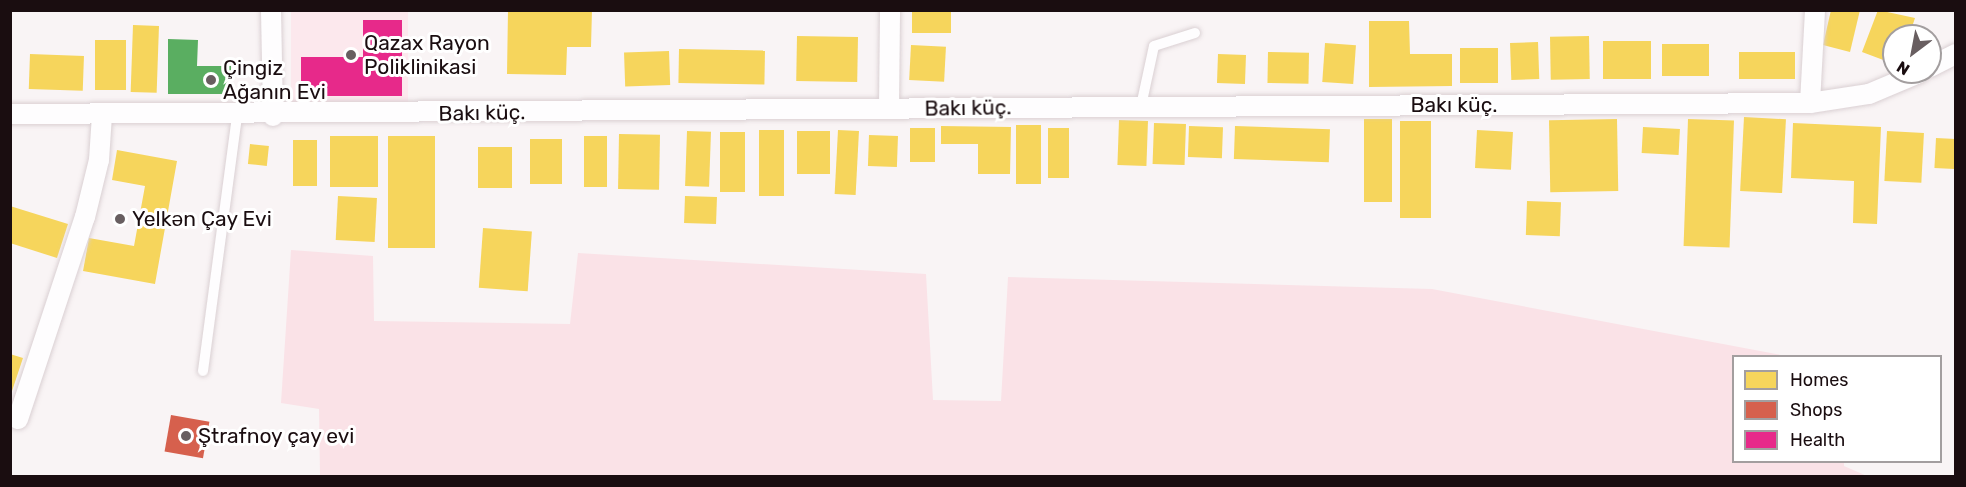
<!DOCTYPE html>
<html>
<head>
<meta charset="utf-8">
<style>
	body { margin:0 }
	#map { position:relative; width:1966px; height:487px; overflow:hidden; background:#f9f4f5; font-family:Rubik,sans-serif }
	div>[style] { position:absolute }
	.built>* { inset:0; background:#fce8ed; transform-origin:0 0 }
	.green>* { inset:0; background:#fae2e7 }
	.homes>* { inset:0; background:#f6d55c; transform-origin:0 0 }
	.shops>* { inset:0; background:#d6604d; transform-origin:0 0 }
	.health>* { inset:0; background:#e7298a }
	.public>* { inset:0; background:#5aae61 }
	.roads { filter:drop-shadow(0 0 2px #dad0d3) drop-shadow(0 0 2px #dad0d3) }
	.service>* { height:10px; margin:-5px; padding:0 5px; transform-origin:5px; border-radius:5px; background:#fefdfe }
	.minor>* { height:20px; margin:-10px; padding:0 10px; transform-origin:10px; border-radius:10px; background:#fefdfe }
	.dots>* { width:16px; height:16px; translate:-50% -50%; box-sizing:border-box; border:3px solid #fff; border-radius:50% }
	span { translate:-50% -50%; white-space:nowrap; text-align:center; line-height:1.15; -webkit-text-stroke:6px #fff; paint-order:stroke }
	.poi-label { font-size:21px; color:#1a0d10 }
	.left { translate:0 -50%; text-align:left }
	.street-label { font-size:21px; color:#1a0d10 }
	.frame { position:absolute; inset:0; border:12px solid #1a0d10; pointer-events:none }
	.legend { position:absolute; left:1732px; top:355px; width:210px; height:108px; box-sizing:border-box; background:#fff; border:2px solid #a39e9f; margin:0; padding:8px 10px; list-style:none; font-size:18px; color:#1a0d10 }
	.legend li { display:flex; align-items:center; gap:12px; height:30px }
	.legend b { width:30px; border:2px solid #a39e9f }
	.north { position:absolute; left:1882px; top:24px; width:60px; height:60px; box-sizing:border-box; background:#fff; border:2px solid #a39e9f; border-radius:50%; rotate:212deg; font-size:16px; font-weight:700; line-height:24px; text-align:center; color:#1a0d10 }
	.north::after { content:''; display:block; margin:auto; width:21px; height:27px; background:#685e60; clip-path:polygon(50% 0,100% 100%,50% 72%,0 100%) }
</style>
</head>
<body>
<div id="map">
	<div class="built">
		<i style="left:291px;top:11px;width:117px;height:92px"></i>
	</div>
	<div class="green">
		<i style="clip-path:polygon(291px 250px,373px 256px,374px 321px,570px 324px,578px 253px,926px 274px,933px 400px,1001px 401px,1008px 277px,1432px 289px,1786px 356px,1734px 356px,1734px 462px,1844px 462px,1844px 466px,1867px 476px,320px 476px,319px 409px,281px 403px)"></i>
	</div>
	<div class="homes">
		<i style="clip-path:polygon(508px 10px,592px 10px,591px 47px,567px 47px,566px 75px,507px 74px)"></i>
		<i style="left:912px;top:10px;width:39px;height:23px"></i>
		<i style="clip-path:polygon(1831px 10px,1860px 10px,1850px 52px,1823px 45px)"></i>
		<i style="clip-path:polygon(1878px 10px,1915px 18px,1909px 36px,1894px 36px,1894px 64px,1862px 52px)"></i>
		<i style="clip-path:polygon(1369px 21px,1409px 21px,1410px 54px,1452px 54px,1452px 86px,1369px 87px)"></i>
		<i style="left:133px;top:25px;width:26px;height:67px;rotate:2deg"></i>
		<i style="left:797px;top:36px;width:61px;height:45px;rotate:1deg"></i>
		<i style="left:1589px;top:36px;width:43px;height:39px;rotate:89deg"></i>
		<i style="left:95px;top:40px;width:31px;height:50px"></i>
		<i style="left:1603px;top:41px;width:48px;height:38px"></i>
		<i style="left:1538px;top:42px;width:37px;height:28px;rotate:88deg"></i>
		<i style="left:1325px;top:43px;width:31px;height:39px;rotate:4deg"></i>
		<i style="left:1709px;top:44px;width:32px;height:47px;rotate:90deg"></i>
		<i style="left:911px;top:45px;width:35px;height:35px;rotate:3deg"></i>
		<i style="left:1460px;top:48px;width:38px;height:35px"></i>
		<i style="left:679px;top:49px;width:86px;height:34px;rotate:1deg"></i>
		<i style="left:669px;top:51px;width:34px;height:45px;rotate:88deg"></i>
		<i style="left:1268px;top:52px;width:41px;height:31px;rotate:1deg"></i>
		<i style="left:1739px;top:52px;width:56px;height:27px"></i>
		<i style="left:30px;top:54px;width:54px;height:35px;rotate:2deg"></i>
		<i style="left:1218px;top:54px;width:28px;height:29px;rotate:2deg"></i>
		<i style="left:1744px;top:117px;width:42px;height:74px;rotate:3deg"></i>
		<i style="left:1364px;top:119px;width:28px;height:83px"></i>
		<i style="left:1617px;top:119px;width:72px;height:68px;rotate:89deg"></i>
		<i style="left:1688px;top:119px;width:46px;height:127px;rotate:2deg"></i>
		<i style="left:1119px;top:120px;width:29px;height:45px;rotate:2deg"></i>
		<i style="left:1400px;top:121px;width:31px;height:97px"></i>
		<i style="left:1154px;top:123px;width:32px;height:41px;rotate:2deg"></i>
		<i style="clip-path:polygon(1793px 123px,1881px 127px,1877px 224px,1853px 223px,1854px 181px,1791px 178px)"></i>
		<i style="left:1016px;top:125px;width:25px;height:59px"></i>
		<i style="clip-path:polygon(941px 126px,1011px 127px,1010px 174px,978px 174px,978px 144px,941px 144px)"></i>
		<i style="left:1189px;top:126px;width:34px;height:31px;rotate:2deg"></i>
		<i style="left:1235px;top:126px;width:95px;height:33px;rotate:2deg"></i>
		<i style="left:1643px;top:127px;width:37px;height:26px;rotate:3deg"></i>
		<i style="left:910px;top:128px;width:25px;height:34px"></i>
		<i style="left:1048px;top:128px;width:21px;height:50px"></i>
		<i style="left:759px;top:130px;width:25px;height:66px"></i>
		<i style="left:838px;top:130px;width:21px;height:64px;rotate:3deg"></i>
		<i style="left:1477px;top:130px;width:36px;height:38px;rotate:3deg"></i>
		<i style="left:687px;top:131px;width:24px;height:55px;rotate:2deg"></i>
		<i style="left:797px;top:131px;width:33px;height:43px"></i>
		<i style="left:1887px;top:131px;width:37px;height:50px;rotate:3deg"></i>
		<i style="left:720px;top:132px;width:25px;height:60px"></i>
		<i style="left:619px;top:134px;width:41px;height:55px;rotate:1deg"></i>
		<i style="left:869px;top:135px;width:29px;height:31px;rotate:2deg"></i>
		<i style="left:330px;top:136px;width:48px;height:51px"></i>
		<i style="left:388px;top:136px;width:47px;height:112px"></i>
		<i style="left:584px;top:136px;width:23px;height:51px"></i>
		<i style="left:1936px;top:138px;width:20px;height:30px;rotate:3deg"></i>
		<i style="left:530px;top:139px;width:32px;height:45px"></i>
		<i style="left:293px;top:140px;width:24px;height:46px"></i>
		<i style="left:250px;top:144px;width:19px;height:20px;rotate:6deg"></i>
		<i style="left:478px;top:147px;width:34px;height:41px"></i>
		<i style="clip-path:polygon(117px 150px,177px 161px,155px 284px,83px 271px,89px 238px,134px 246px,145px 186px,112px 180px)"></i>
		<i style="left:338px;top:196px;width:39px;height:44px;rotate:3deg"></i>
		<i style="left:685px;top:196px;width:32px;height:27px;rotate:2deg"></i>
		<i style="left:1527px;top:201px;width:34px;height:34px;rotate:2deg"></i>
		<i style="clip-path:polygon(10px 206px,68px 224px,57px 258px,10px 243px)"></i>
		<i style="left:483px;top:228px;width:49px;height:60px;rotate:4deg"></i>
		<i style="clip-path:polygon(10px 354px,23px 358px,12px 391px,10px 391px)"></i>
	</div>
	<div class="shops">
		<i style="left:171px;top:415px;width:39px;height:37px;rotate:10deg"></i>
	</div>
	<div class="health">
		<i style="clip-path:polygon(363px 20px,402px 20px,402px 96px,301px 96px,301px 57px,363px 57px)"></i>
	</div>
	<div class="public">
		<i style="clip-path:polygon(168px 39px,198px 40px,197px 66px,231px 66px,231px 94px,168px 94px)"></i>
	</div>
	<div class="roads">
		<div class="service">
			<i style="left:1141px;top:106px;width:61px;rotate:-77.8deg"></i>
			<i style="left:1154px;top:46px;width:43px;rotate:-17.6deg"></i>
			<i style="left:203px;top:371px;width:257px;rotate:-82.4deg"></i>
		</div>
		<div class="minor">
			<i style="left:271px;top:10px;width:106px;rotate:88.9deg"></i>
			<i style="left:1930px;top:67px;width:29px;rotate:-27deg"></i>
			<i style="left:1810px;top:103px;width:93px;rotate:-86.9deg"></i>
			<i style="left:889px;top:109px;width:99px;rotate:-89.4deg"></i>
			<i style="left:10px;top:114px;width:1800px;rotate:-0.35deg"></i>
			<i style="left:1810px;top:103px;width:60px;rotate:-8.7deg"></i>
			<i style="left:1869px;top:94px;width:56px;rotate:-22.9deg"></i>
			<i style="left:18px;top:419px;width:213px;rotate:-71.7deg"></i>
			<i style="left:85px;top:217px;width:59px;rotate:-76.2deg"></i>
			<i style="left:99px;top:160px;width:45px;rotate:-86.2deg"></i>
		</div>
	</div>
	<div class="dots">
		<i style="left:351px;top:55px;background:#685e60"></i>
		<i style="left:211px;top:80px;background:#685e60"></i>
		<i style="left:120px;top:219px;background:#685e60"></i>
		<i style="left:186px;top:436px;background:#685e60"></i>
	</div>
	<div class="poi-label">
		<span class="left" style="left:364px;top:55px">Qazax Rayon<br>Poliklinikasi</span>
		<span class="left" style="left:223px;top:80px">Çingiz<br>Ağanın Evi</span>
		<span class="left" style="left:132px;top:219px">Yelkən Çay Evi</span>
		<span class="left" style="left:198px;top:436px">Ştrafnoy çay evi</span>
	</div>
	<div class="street-label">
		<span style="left:1454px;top:105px">Bakı küç.</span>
		<span style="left:968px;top:108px;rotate:-1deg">Bakı küç.</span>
		<span style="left:482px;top:113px;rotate:-1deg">Bakı küç.</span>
	</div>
	<div class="frame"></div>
	<ul class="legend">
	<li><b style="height:16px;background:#f6d55c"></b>Homes</li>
	<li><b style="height:16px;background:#d6604d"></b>Shops</li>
	<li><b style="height:16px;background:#e7298a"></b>Health</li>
	</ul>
	<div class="north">N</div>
</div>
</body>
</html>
